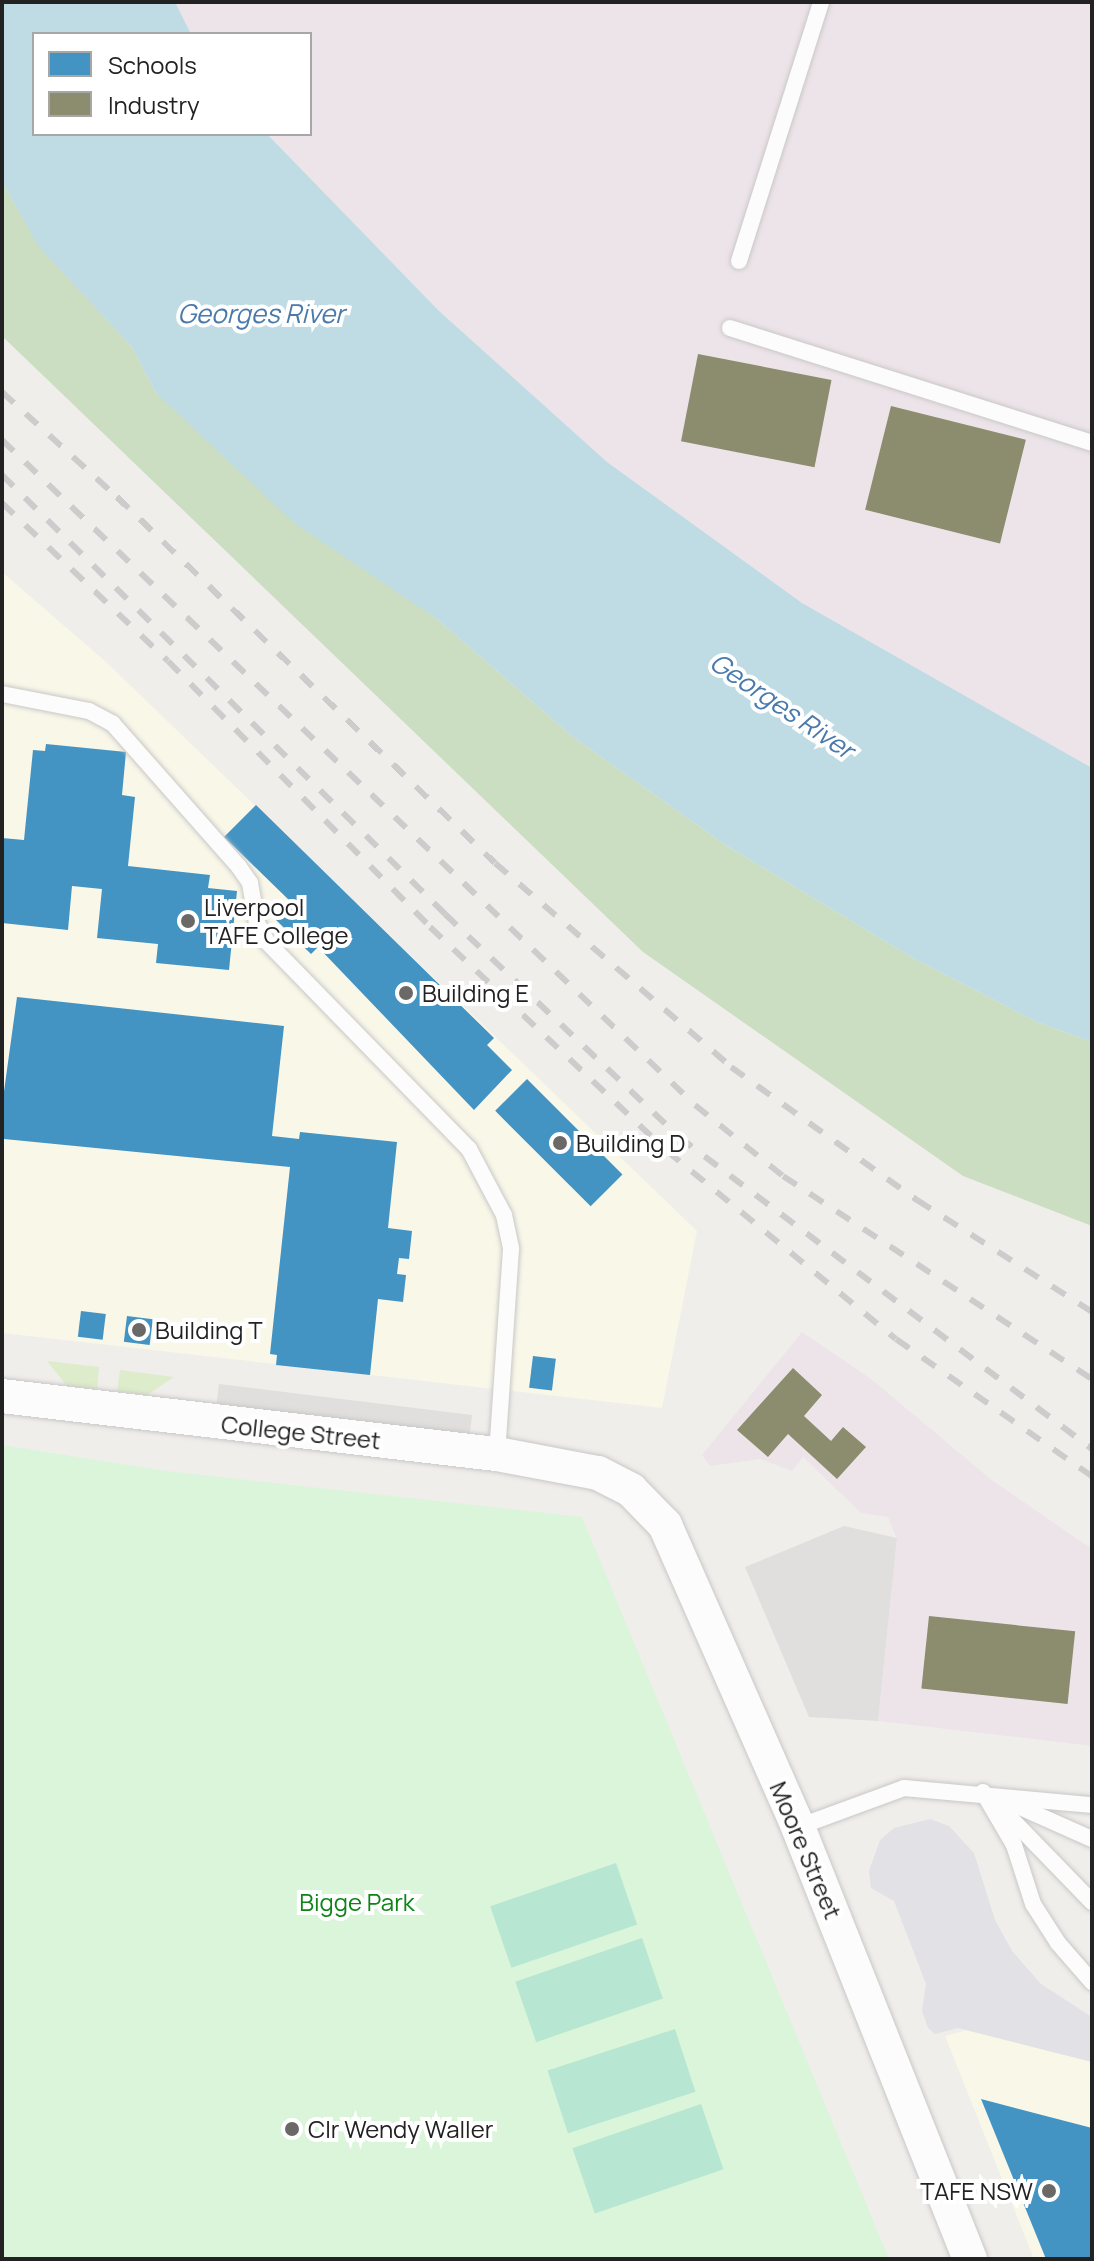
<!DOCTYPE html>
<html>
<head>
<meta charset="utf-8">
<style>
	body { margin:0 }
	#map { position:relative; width:1094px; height:2261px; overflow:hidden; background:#f0eeeb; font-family:Manrope,sans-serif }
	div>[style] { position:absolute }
	.industrial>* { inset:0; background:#ede4e9 }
	.education>* { inset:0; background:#f8f7e8 }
	.grass>* { inset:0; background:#ddeccb }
	.forest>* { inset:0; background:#cbdec1 }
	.park>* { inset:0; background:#daf5da }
	.pitch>* { inset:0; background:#b7e6d2; transform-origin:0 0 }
	.parking>* { inset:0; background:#e0dfde; transform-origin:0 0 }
	.plaza>* { inset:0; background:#e2e1e5 }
	.water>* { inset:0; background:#bfdbe3 }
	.schools>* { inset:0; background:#4393c3; transform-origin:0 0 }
	.industry>* { inset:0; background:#8c8c6e; transform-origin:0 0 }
	.roads { filter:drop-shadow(0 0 2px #c9c8c7) drop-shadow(0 0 2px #c9c8c7) }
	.lane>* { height:16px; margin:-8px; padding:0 8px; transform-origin:8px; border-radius:8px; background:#fdfcfc }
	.street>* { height:34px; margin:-17px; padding:0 17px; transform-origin:17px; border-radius:17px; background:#fdfcfc }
	.rail>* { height:6px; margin-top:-3px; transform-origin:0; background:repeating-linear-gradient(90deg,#ccc 0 16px,transparent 0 32px) }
	.dots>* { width:22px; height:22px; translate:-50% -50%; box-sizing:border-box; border:4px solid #fff; border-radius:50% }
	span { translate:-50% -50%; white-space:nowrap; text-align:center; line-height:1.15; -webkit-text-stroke:8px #fff; paint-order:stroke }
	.poi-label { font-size:24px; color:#222 }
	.left { translate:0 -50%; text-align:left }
	.right { translate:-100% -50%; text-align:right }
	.street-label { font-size:24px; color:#222 }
	.park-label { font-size:24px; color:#0c8416 }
	.water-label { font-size:26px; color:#4a7aab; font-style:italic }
	.frame { position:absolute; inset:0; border:4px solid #222; pointer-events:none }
	.legend { position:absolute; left:32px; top:32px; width:280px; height:104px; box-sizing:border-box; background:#fff; border:2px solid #a7a7a7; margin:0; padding:10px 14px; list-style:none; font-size:24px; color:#222 }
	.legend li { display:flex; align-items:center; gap:16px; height:40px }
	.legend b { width:40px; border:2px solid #a7a7a7 }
</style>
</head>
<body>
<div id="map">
	<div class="industrial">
		<i style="clip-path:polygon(175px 2px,1092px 2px,1092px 768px,802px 603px,607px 462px,439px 311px,267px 134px,310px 134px,310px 34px,191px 34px)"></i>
		<i style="clip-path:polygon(802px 1332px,871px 1379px,993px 1481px,1092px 1549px,1092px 1746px,878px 1721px,897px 1539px,888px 1517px,861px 1513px,803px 1457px,792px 1471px,760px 1459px,710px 1466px,702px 1455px)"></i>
	</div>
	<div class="education">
		<i style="clip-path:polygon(2px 572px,106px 662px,697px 1231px,662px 1408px,2px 1333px)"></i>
		<i style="clip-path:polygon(967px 2030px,1092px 2062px,1092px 2259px,1034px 2259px,945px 2036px)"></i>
	</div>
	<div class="grass">
		<i style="clip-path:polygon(47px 1361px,99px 1367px,97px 1389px,67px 1386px)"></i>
		<i style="clip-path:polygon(120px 1370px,174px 1377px,147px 1395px,117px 1391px)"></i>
	</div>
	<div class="forest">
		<i style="clip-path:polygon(2px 182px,39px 246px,132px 347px,156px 393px,437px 619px,573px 737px,727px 846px,913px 958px,1037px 1022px,1092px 1042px,1092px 1226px,963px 1176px,643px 952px,2px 336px)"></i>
	</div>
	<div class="park">
		<i style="clip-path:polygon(2px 1445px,166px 1471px,582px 1517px,889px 2259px,2px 2259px)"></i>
	</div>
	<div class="pitch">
		<i style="left:616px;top:1863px;width:65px;height:133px;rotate:71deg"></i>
		<i style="left:642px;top:1938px;width:64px;height:134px;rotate:71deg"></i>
		<i style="left:675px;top:2029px;width:66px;height:134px;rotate:72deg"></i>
		<i style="left:701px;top:2104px;width:69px;height:136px;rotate:71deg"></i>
	</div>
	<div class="parking">
		<i style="left:219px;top:1384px;width:255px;height:21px;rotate:7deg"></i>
		<i style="clip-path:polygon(844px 1526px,897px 1538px,878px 1721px,809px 1717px,745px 1567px)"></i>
	</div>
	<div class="plaza">
		<i style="clip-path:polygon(930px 1819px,949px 1826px,974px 1853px,995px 1920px,1012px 1951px,1041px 1984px,1092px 2017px,1092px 2062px,958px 2028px,935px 2034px,928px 2028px,922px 2011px,926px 1984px,894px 1901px,871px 1888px,869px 1871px,880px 1840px,894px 1828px)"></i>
	</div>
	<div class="water">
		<i style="clip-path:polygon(2px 2px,175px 2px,191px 34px,34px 34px,34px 134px,267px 134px,439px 311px,607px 462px,802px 603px,1092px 768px,1092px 1042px,1037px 1022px,913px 958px,727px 846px,573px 737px,437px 619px,294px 523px,156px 393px,132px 347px,39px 247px,2px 182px)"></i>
	</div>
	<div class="schools">
		<i style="clip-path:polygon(46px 744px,126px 752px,122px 795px,135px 797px,128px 866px,210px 875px,208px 888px,237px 891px,229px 970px,156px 963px,158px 944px,97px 938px,102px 889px,72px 886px,68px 930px,2px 923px,2px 838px,24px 840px,33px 750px,45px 751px)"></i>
		<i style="clip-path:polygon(256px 805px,494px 1038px,487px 1045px,512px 1070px,474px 1110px,318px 947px,311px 954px,276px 920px,292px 903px,224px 837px)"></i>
		<i style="clip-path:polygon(17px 997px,284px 1026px,272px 1136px,299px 1139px,300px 1132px,397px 1142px,388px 1228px,412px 1231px,409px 1259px,399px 1258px,397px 1274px,406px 1275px,403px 1302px,378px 1299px,370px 1375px,276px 1365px,277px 1355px,270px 1354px,290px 1167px,4px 1139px,2px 1106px)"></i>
		<i style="left:527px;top:1079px;width:135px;height:45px;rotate:45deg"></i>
		<i style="left:81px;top:1311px;width:25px;height:26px;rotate:7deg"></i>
		<i style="left:127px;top:1316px;width:26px;height:26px;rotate:7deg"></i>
		<i style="left:533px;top:1356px;width:23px;height:32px;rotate:7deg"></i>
		<i style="clip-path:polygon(981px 2099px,1092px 2128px,1092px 2259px,1046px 2259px)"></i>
	</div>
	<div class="industry">
		<i style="left:698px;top:354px;width:136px;height:89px;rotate:11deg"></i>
		<i style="left:891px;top:406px;width:139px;height:107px;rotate:14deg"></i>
		<i style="clip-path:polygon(793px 1368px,822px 1395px,804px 1416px,831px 1441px,843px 1427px,866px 1447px,837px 1479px,788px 1434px,768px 1457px,737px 1430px)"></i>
		<i style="left:929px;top:1616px;width:147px;height:73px;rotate:6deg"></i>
	</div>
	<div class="roads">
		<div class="lane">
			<i style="left:739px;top:261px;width:272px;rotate:-72.4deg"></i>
			<i style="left:730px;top:328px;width:380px;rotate:17.6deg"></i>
			<i style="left:2px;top:694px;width:89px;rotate:11.1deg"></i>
			<i style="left:89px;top:711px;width:27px;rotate:28deg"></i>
			<i style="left:113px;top:724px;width:191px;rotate:48.6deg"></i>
			<i style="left:239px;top:867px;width:19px;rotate:55deg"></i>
			<i style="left:250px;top:883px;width:41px;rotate:80.1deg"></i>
			<i style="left:257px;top:923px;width:21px;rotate:62deg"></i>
			<i style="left:267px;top:942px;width:289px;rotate:45.7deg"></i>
			<i style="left:469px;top:1149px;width:75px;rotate:62.1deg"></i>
			<i style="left:504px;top:1215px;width:35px;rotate:78deg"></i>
			<i style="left:511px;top:1249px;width:205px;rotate:93.9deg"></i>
			<i style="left:983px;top:1792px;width:61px;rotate:59.7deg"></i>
			<i style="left:1014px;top:1845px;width:62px;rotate:72.1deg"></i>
			<i style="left:1033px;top:1904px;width:46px;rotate:57.3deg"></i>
			<i style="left:1058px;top:1943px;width:52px;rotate:48.9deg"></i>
			<i style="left:994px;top:1801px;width:141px;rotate:45.9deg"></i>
			<i style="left:1011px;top:1803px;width:89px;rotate:24deg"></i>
			<i style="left:798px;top:1827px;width:113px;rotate:-20.2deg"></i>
			<i style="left:904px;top:1788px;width:189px;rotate:5.2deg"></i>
		</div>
		<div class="street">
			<i style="left:2px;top:1396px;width:498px;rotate:6.7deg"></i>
			<i style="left:497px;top:1454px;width:103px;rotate:10.7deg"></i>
			<i style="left:598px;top:1473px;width:37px;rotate:27deg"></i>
			<i style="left:631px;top:1490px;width:49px;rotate:45.8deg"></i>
			<i style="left:665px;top:1525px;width:330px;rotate:66.2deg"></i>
			<i style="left:798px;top:1827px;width:465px;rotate:68.3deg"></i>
		</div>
	</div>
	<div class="rail">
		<i style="left:2px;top:392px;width:156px;rotate:42.4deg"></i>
		<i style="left:117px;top:497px;width:526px;rotate:44.08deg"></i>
		<i style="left:495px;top:863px;width:312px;rotate:40.8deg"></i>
		<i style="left:731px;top:1067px;width:229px;rotate:35.6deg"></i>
		<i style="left:917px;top:1200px;width:208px;rotate:32.6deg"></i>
		<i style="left:2px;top:440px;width:960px;rotate:43.82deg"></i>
		<i style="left:695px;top:1105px;width:113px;rotate:38.9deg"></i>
		<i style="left:783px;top:1176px;width:370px;rotate:33.3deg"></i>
		<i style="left:2px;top:475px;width:624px;rotate:44.74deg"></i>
		<i style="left:445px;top:914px;width:323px;rotate:43.6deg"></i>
		<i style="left:679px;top:1137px;width:518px;rotate:37.07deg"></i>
		<i style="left:2px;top:503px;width:229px;rotate:43.6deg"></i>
		<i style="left:168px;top:661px;width:373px;rotate:45.4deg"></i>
		<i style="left:430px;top:927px;width:326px;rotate:43.4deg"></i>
		<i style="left:667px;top:1151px;width:296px;rotate:39.4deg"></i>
		<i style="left:896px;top:1339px;width:239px;rotate:35deg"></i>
	</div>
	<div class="dots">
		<i style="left:188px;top:921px;background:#6a6968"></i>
		<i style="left:406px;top:993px;background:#6a6968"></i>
		<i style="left:560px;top:1143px;background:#6a6968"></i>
		<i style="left:139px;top:1330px;background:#6a6968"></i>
		<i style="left:292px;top:2129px;background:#6a6968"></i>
		<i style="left:1049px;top:2191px;background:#6a6968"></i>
	</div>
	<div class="poi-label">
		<span class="left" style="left:204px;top:921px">Liverpool<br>TAFE College</span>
		<span class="left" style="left:422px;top:993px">Building E</span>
		<span class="left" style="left:576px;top:1143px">Building D</span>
		<span class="left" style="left:155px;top:1330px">Building T</span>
		<span class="left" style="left:308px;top:2129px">Clr Wendy Waller</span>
		<span class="right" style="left:1033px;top:2191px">TAFE NSW</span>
	</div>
	<div class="street-label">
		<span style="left:301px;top:1432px;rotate:6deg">College Street</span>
		<span style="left:806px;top:1850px;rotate:67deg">Moore Street</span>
	</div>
	<div class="park-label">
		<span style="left:357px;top:1902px">Bigge Park</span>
	</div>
	<div class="water-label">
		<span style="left:261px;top:314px">Georges River</span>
		<span style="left:782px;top:706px;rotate:34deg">Georges River</span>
	</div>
	<div class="frame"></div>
	<ul class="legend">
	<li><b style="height:22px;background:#4393c3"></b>Schools</li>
	<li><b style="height:22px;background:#8c8c6e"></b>Industry</li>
	</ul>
</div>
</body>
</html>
